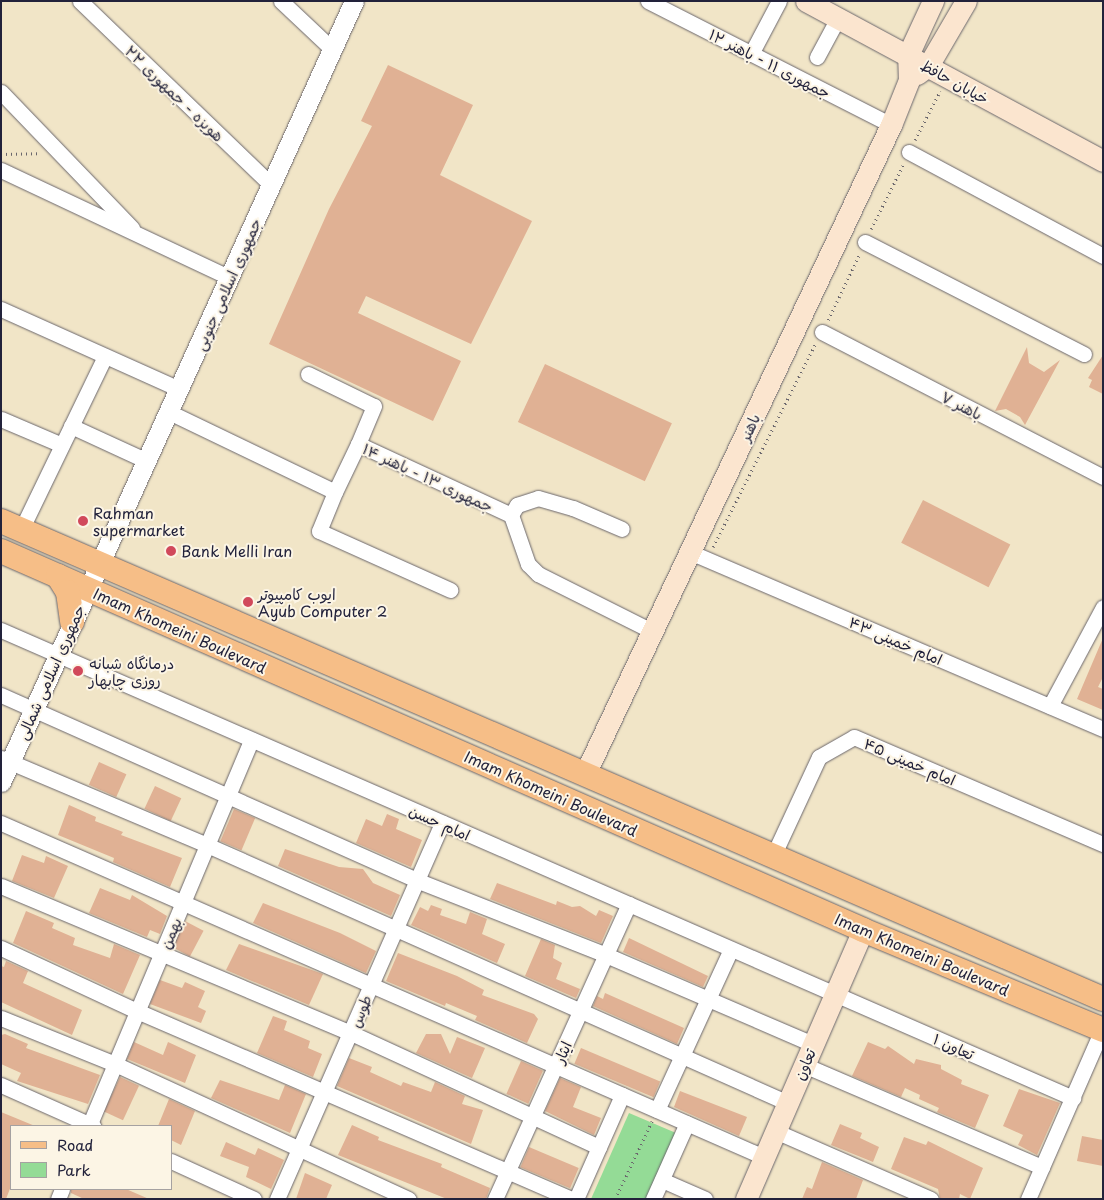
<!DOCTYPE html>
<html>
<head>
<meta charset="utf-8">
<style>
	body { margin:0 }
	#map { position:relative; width:1104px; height:1200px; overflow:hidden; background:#f1e5c7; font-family:"Playpen Sans","Playpen Sans Arabic",sans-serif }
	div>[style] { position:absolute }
	.green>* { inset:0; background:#94db96 }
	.building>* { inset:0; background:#e0b194; transform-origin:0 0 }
	.path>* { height:2.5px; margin-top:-1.25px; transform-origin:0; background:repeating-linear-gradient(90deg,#6a666c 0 1px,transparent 0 5px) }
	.roads { filter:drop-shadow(0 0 1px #6a666c) drop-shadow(0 0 1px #6a666c) }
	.minor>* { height:15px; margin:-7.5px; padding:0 7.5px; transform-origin:7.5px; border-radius:7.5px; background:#fff }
	.tertiary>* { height:19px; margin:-9.5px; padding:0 9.5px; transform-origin:9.5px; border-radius:9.5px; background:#fff }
	.secondary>* { height:21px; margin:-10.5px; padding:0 10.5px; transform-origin:10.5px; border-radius:10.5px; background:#fbe5cf }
	.primary>* { height:24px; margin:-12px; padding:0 12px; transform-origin:12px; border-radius:12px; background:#f6be87 }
	.dots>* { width:14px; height:14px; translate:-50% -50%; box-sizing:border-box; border:2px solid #fcf5e5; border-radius:50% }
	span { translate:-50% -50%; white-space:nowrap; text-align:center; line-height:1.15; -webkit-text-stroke:4px #fcf5e5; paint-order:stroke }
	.street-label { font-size:15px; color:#22223b }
	.poi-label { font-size:15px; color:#22223b }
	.left { translate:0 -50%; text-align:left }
	.frame { position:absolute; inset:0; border:2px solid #22223b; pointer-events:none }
	.legend { position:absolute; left:10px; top:1125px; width:162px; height:65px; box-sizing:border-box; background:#fcf5e5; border:1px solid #a5a1a1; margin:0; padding:6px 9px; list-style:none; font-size:15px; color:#22223b }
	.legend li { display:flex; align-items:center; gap:10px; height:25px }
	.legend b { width:25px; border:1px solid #a5a1a1 }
</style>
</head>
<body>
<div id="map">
	<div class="green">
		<i style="clip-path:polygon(629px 1113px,676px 1133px,647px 1199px,591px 1199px)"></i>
	</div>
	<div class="building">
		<i style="clip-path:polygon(388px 65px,473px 105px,440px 175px,532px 221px,471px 344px,366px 296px,358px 313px,461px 361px,433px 421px,269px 344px,329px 209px,372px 126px,361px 121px)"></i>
		<i style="clip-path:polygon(1027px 347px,1029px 363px,1044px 372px,1060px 360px,1025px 425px,1020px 417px,1006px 409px,995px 411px)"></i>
		<i style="clip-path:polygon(1103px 355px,1103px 394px,1089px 387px,1092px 380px,1088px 378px)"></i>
		<i style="left:545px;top:364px;width:140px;height:64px;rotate:25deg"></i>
		<i style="left:923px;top:500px;width:98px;height:48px;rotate:27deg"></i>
		<i style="clip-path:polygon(1103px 638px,1103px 677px,1098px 687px,1103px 689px,1103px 710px,1077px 699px)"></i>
		<i style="left:99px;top:762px;width:30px;height:25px;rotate:24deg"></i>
		<i style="left:155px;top:786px;width:29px;height:25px;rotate:25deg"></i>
		<i style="clip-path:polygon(69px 805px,96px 817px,95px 821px,123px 832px,121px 835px,182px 858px,170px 887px,113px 862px,114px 858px,58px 835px)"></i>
		<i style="left:234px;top:809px;width:23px;height:35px;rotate:23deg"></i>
		<i style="clip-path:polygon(387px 814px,399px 819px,396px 829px,422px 840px,411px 867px,356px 843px,366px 819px,382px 826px)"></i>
		<i style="clip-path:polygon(285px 849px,339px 867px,363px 869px,373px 883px,400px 895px,391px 916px,278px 866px)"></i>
		<i style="clip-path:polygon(22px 855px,44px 863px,46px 856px,68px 866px,54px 898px,12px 881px)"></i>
		<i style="clip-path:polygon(497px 883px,556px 905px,557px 901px,572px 907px,580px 906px,596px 916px,599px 910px,613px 916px,601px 943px,490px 899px)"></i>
		<i style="clip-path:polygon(100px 888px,130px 900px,132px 895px,167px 916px,160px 934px,150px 930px,147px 937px,89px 913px)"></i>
		<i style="clip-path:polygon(263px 903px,340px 933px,376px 951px,366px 973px,253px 923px)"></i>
		<i style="clip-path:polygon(431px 905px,442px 909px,440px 915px,466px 924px,470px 912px,487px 919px,482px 934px,505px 944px,497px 963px,411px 925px,420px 907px,428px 911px)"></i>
		<i style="clip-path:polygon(26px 911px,54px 923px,52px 928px,75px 938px,73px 945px,110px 958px,114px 944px,140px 955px,123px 994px,13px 943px)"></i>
		<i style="left:185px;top:921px;width:21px;height:29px;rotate:28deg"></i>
		<i style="clip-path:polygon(629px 938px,708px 976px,703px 987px,623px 952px)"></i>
		<i style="clip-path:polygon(541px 939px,555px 945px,553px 958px,562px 963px,556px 979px,580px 989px,576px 998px,525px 976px)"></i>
		<i style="clip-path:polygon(239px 944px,323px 974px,309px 1005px,226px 970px)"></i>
		<i style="clip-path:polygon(398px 953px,457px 976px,484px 990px,482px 995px,534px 1014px,538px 1019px,527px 1043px,475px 1020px,477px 1016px,446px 1003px,445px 1006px,386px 981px)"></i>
		<i style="clip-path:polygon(6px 961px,28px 971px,23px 983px,82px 1010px,72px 1035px,1px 1002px,1px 966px,4px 967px)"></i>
		<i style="clip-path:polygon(160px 980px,182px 988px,185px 982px,205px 991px,198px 1007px,206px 1011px,201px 1023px,150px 1004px)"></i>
		<i style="clip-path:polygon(605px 993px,684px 1028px,677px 1044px,593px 1006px,597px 996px,603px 999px)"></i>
		<i style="clip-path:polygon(273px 1016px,287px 1021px,284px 1030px,310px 1041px,308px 1048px,322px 1054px,313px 1077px,257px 1053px)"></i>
		<i style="clip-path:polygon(5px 1034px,28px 1044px,26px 1048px,100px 1075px,88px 1104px,17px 1081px,21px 1073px,1px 1064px,1px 1035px)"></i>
		<i style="clip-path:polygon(426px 1034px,441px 1034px,450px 1054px,457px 1037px,485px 1048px,472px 1078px,416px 1053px)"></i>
		<i style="clip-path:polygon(134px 1042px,163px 1055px,168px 1042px,196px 1055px,185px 1083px,127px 1059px)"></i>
		<i style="clip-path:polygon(868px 1042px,885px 1049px,888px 1046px,914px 1064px,916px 1059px,941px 1065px,941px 1069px,962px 1080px,961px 1084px,989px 1095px,975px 1128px,937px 1112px,939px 1108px,919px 1099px,920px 1095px,905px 1088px,901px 1097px,852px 1076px)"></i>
		<i style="left:581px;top:1048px;width:86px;height:17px;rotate:23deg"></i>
		<i style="clip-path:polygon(349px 1058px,372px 1067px,370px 1072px,401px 1086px,403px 1082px,431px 1092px,435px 1082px,465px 1096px,462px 1104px,483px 1110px,471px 1144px,337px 1086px)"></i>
		<i style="left:521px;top:1061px;width:24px;height:36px;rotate:24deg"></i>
		<i style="left:120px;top:1077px;width:21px;height:38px;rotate:25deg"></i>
		<i style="clip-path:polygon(560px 1078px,581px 1087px,573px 1107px,601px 1118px,594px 1135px,545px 1111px)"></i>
		<i style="clip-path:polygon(220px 1080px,279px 1100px,285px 1085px,306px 1094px,290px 1133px,211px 1098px)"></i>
		<i style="clip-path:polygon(1019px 1089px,1060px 1103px,1037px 1155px,1018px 1145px,1023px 1135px,1003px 1126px)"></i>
		<i style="clip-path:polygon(680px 1091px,747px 1117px,739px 1136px,674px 1107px)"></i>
		<i style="clip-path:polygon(169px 1099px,195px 1111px,181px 1145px,171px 1140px,171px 1126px,158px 1126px)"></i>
		<i style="clip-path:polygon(1px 1112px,35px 1126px,11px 1126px,11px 1186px,6px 1199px,1px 1199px)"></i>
		<i style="clip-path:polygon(840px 1124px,862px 1133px,860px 1138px,879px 1147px,873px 1162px,831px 1145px)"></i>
		<i style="clip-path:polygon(352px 1125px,379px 1137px,378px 1140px,442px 1164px,441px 1167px,490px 1188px,486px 1199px,447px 1199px,338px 1155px)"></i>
		<i style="clip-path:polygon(1082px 1136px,1103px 1140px,1103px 1166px,1077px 1161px)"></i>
		<i style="clip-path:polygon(904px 1137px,926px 1145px,928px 1141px,983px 1168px,970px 1199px,960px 1194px,959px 1199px,940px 1199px,938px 1189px,891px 1169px)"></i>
		<i style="clip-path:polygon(226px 1142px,255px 1155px,258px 1148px,284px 1160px,271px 1189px,246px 1177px,249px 1167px,220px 1156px)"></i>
		<i style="left:529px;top:1147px;width:54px;height:22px;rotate:23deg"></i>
		<i style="clip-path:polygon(822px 1162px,863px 1180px,856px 1199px,802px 1199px,807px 1187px,812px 1189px)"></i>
		<i style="clip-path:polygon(305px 1173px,332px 1185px,326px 1199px,296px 1199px)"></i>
		<i style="clip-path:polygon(71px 1189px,126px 1189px,149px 1199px,84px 1199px,71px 1193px)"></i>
	</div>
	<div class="path">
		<i style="left:915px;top:140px;width:55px;rotate:-63deg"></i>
		<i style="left:1px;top:154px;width:39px;rotate:-1deg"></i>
		<i style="left:871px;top:229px;width:72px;rotate:-63.4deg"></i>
		<i style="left:828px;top:320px;width:72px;rotate:-64.5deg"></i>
		<i style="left:713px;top:547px;width:227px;rotate:-63.3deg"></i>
		<i style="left:615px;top:1199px;width:86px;rotate:-64.6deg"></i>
	</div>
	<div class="roads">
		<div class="minor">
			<i style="left:80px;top:1px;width:265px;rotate:43.9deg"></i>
			<i style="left:281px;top:1px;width:70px;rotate:43.3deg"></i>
			<i style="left:648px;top:1px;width:273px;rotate:27deg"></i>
			<i style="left:751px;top:54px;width:60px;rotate:-62.2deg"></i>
			<i style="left:817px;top:57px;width:44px;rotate:-61.7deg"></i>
			<i style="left:1px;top:92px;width:189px;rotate:46.1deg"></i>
			<i style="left:909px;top:152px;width:220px;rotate:28.2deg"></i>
			<i style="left:1px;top:170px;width:253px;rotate:25.2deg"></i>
			<i style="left:865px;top:242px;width:246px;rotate:27.1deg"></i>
			<i style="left:1px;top:309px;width:195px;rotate:24.2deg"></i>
			<i style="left:822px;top:332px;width:316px;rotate:27.3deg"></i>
			<i style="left:308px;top:374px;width:73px;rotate:25.9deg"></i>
			<i style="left:374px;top:406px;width:41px;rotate:112.8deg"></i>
			<i style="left:169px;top:412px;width:184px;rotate:25.7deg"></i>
			<i style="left:335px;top:492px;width:53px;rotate:-64.4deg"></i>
			<i style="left:358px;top:444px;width:169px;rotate:24.9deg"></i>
			<i style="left:511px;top:515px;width:52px;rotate:70.9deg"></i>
			<i style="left:528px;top:564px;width:14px;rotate:45deg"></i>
			<i style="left:538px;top:574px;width:127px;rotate:26.6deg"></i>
			<i style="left:1px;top:419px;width:66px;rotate:23.1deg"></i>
			<i style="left:71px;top:426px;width:84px;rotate:24.7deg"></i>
			<i style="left:335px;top:492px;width:42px;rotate:112.3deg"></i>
			<i style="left:319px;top:531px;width:144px;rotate:24.2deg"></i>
			<i style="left:511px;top:515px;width:12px;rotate:-59deg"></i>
			<i style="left:517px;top:505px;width:22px;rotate:-18deg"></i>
			<i style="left:538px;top:498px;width:36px;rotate:16deg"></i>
			<i style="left:573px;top:508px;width:53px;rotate:23.2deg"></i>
			<i style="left:21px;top:530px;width:193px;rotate:-64.2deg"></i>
			<i style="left:690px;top:552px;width:449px;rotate:23.2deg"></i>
			<i style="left:1px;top:630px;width:1170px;rotate:23.58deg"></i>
			<i style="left:1px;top:695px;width:454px;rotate:24deg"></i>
			<i style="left:416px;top:880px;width:204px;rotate:21.5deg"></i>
			<i style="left:606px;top:955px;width:225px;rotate:23.3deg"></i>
			<i style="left:1050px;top:706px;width:112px;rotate:-61.8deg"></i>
			<i style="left:1px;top:758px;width:224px;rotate:22.9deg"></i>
			<i style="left:207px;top:845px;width:636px;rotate:23.94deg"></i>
			<i style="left:1px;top:823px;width:833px;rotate:23.64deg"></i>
			<i style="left:773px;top:856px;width:109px;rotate:-65.1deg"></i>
			<i style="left:819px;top:757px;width:40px;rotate:-29.7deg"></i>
			<i style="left:854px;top:737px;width:271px;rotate:23.3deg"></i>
			<i style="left:1px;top:886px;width:380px;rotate:22.8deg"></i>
			<i style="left:351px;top:1033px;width:273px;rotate:24.7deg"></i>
			<i style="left:1px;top:948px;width:150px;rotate:24.9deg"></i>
			<i style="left:137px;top:1011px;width:473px;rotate:23.4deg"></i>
			<i style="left:1px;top:1018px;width:123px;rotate:22deg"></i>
			<i style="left:115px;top:1064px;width:323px;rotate:24.7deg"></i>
			<i style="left:804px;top:1065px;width:259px;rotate:23.2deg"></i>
			<i style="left:1px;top:1085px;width:101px;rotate:24deg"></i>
			<i style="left:657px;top:1110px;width:177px;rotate:-65.3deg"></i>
			<i style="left:89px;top:1126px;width:419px;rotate:-67.2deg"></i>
			<i style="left:775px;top:1131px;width:170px;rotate:23.6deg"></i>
			<i style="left:171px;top:1161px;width:91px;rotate:24.6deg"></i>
			<i style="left:662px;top:1180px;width:47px;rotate:23.8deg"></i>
			<i style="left:58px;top:1199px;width:11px;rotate:-68deg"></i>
			<i style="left:277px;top:1199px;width:411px;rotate:-66.3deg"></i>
			<i style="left:495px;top:1199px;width:324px;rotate:-65.6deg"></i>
			<i style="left:576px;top:1199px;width:114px;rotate:-66.1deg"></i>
			<i style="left:653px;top:1199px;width:83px;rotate:-65.9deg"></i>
			<i style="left:1028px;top:1199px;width:184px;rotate:-66.4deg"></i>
		</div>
		<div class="tertiary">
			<i style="left:1px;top:782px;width:857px;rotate:-65.68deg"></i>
		</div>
		<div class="secondary">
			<i style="left:806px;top:1px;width:337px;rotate:28.3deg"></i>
			<i style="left:917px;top:74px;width:14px;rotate:-36deg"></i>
			<i style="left:928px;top:66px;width:75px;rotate:-59.7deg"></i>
			<i style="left:585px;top:774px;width:718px;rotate:-64.76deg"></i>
			<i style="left:891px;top:125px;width:48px;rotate:-68.2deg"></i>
			<i style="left:909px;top:80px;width:25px;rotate:-92deg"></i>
			<i style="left:908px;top:55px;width:60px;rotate:-65.2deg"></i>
			<i style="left:746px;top:1199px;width:293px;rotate:-66.5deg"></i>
		</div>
		<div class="primary">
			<i style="left:1px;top:521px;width:1201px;rotate:23.45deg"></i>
			<i style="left:1px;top:551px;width:942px;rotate:23.73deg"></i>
			<i style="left:863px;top:930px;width:260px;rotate:22.6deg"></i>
			<i style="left:58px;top:576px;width:19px;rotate:58deg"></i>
			<i style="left:68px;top:592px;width:30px;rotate:82deg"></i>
		</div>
	</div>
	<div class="dots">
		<i style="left:83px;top:521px;background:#d1495b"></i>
		<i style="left:171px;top:551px;background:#d1495b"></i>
		<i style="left:248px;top:602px;background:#d1495b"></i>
		<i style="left:78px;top:671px;background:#d1495b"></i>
	</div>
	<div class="street-label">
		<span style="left:770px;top:63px;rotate:27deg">جمهوری ۱۱ - باهنر ۱۲</span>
		<span style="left:955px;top:81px;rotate:29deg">خیابان حافظ</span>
		<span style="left:175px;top:93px;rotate:44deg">هویزه - جمهوری ۲۲</span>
		<span style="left:227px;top:284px;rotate:-66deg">جمهوری اسلامی جنوبی</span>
		<span style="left:962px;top:405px;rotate:27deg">باهنر ۷</span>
		<span style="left:749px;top:427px;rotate:-65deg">باهنر</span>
		<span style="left:428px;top:477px;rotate:25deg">جمهوری ۱۳ - باهنر ۱۴</span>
		<span style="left:180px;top:630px;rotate:24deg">Imam Khomeini Boulevard</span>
		<span style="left:896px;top:640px;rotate:23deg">امام خمینی ۴۳</span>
		<span style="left:50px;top:672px;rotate:-66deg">جمهوری اسلامی شمالی</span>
		<span style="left:910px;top:761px;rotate:23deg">امام خمینی ۴۵</span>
		<span style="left:551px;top:793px;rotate:24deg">Imam Khomeini Boulevard</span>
		<span style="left:440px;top:822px;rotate:24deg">امام حسن</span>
		<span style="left:170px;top:933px;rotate:-67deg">بهمن</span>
		<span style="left:922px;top:954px;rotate:23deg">Imam Khomeini Boulevard</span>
		<span style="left:360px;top:1011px;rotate:-67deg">طوس</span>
		<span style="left:954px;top:1046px;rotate:24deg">تعاون ۱</span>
		<span style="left:562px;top:1052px;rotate:-66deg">ایثار</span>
		<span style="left:804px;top:1064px;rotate:-67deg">تعاون</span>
	</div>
	<div class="poi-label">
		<span class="left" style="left:93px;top:521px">Rahman<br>supermarket</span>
		<span class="left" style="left:181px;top:551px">Bank Melli Iran</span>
		<span class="left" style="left:258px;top:602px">ایوب کامپیوتر<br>Ayub Computer 2</span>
		<span class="left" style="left:89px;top:671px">درمانگاه شبانه<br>روزی چابهار</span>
	</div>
	<div class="frame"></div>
	<ul class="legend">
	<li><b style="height:6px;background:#f6be87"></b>Road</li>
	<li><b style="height:14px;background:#94db96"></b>Park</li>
	</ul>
</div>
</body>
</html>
